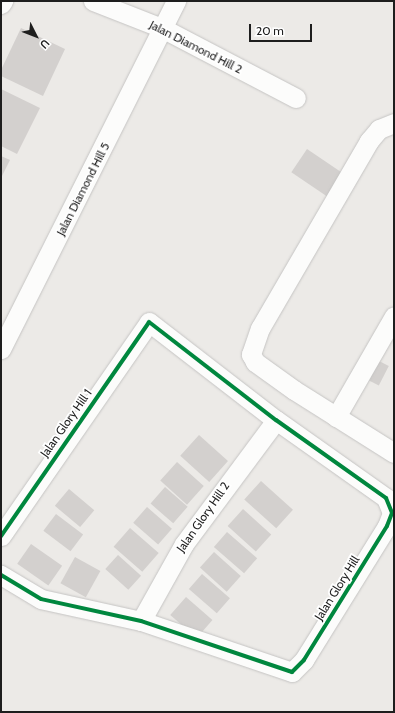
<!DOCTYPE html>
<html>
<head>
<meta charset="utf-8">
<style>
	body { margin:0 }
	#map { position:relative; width:395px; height:713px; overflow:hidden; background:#eceae7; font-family:Cabin,sans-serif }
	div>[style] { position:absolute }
	.building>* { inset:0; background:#d3d0ce; transform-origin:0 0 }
	.roads { filter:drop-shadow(0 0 1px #c5c4c3) drop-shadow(0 0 1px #c5c4c3) }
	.street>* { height:19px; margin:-9.5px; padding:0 9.5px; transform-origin:9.5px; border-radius:9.5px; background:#fcfcfb }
	.cycleway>* { height:4px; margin:-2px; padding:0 2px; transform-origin:2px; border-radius:2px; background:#00873e }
	span { translate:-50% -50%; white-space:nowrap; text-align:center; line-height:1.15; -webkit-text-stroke:3.5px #fff; paint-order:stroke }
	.street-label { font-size:12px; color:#1e1e1e }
	.frame { position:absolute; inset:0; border:2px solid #1e1e1e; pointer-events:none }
	.north { position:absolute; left:16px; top:16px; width:40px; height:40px; -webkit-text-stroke:3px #fff; paint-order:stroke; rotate:132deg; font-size:11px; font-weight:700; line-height:16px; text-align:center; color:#1e1e1e }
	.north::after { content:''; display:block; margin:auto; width:14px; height:18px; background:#1e1e1e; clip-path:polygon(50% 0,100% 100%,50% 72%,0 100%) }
	.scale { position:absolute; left:249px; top:24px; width:63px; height:18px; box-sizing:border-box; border:2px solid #1e1e1e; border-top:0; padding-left:5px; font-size:12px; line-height:14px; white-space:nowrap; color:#1e1e1e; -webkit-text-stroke:3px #fff; paint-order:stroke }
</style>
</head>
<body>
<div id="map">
	<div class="building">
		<i style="clip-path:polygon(21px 28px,65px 49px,43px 96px,1px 76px,1px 70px)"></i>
		<i style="clip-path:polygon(1px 89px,40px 108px,17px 154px,1px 146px)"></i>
		<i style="left:307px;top:149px;width:45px;height:28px;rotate:34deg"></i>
		<i style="clip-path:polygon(1px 156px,10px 160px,1px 178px)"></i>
		<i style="left:379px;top:361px;width:11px;height:22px;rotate:27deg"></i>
		<i style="left:199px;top:435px;width:39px;height:28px;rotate:42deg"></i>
		<i style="left:177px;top:462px;width:36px;height:25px;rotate:42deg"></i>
		<i style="left:261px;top:481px;width:43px;height:25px;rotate:42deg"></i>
		<i style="left:165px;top:487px;width:30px;height:22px;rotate:41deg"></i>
		<i style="left:69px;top:489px;width:33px;height:22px;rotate:40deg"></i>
		<i style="left:147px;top:507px;width:33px;height:21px;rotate:41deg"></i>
		<i style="left:243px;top:509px;width:38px;height:23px;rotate:42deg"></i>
		<i style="left:56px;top:514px;width:34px;height:21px;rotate:37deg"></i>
		<i style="left:130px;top:528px;width:38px;height:25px;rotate:41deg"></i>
		<i style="left:227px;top:532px;width:40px;height:20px;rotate:41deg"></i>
		<i style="left:31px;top:544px;width:38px;height:24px;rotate:35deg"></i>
		<i style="left:214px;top:552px;width:36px;height:21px;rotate:42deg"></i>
		<i style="left:118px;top:555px;width:31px;height:19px;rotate:42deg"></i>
		<i style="left:75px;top:557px;width:29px;height:30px;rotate:29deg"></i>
		<i style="left:202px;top:574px;width:37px;height:20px;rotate:41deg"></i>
		<i style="left:186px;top:597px;width:35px;height:24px;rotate:41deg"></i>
	</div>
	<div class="roads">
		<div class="street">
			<i style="left:93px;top:1px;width:74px;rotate:21.4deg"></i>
			<i style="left:162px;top:28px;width:151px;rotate:27.6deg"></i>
			<i style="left:1px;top:4px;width:4px;rotate:-56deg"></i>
			<i style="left:394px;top:123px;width:16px;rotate:158deg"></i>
			<i style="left:379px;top:129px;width:16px;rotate:130deg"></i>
			<i style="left:369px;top:141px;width:216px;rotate:120.2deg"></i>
			<i style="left:260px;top:328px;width:28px;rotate:109deg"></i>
			<i style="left:251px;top:354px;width:9px;rotate:63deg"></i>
			<i style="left:255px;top:362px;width:48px;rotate:35.7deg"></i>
			<i style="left:294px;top:390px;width:118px;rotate:32.2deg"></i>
			<i style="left:1px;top:349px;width:390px;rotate:-63.3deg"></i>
			<i style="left:336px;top:417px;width:116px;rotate:-60.1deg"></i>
			<i style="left:1px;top:536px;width:260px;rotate:-55.3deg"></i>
			<i style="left:149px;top:322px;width:160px;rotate:37.7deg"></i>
			<i style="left:276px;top:420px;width:135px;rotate:35.3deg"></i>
			<i style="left:386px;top:498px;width:16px;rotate:68deg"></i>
			<i style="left:392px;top:513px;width:14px;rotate:111deg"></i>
			<i style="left:387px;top:526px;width:158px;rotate:121.8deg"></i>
			<i style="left:304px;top:660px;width:17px;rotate:135deg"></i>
			<i style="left:292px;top:672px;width:159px;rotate:-161.3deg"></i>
			<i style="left:141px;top:621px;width:102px;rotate:-167.6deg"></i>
			<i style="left:41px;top:599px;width:47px;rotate:-149deg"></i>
			<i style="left:141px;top:621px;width:88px;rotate:-60.8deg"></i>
			<i style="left:184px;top:544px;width:154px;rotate:-53.4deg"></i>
		</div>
	</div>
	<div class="cycleway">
		<i style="left:1px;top:536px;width:260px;rotate:-55.3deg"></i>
		<i style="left:149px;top:322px;width:160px;rotate:37.7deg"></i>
		<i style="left:276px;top:420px;width:135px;rotate:35.3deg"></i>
		<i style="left:386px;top:498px;width:16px;rotate:68deg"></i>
		<i style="left:392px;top:513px;width:14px;rotate:111deg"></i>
		<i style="left:387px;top:526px;width:158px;rotate:121.8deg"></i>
		<i style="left:304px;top:660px;width:17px;rotate:135deg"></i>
		<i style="left:292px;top:672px;width:159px;rotate:-161.3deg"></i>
		<i style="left:141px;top:621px;width:102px;rotate:-167.6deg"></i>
		<i style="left:41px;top:599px;width:47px;rotate:-149deg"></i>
	</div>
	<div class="street-label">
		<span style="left:196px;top:47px;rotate:27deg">Jalan Diamond Hill 2</span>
		<span style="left:83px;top:189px;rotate:-63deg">Jalan Diamond Hill 5</span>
		<span style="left:66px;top:423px;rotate:-55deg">Jalan Glory Hill 1</span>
		<span style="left:203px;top:517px;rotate:-55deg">Jalan Glory Hill 2</span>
		<span style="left:337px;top:588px;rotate:-58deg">Jalan Glory Hill</span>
	</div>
	<div class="frame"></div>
	<div class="north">U</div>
	<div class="scale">20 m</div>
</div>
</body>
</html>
